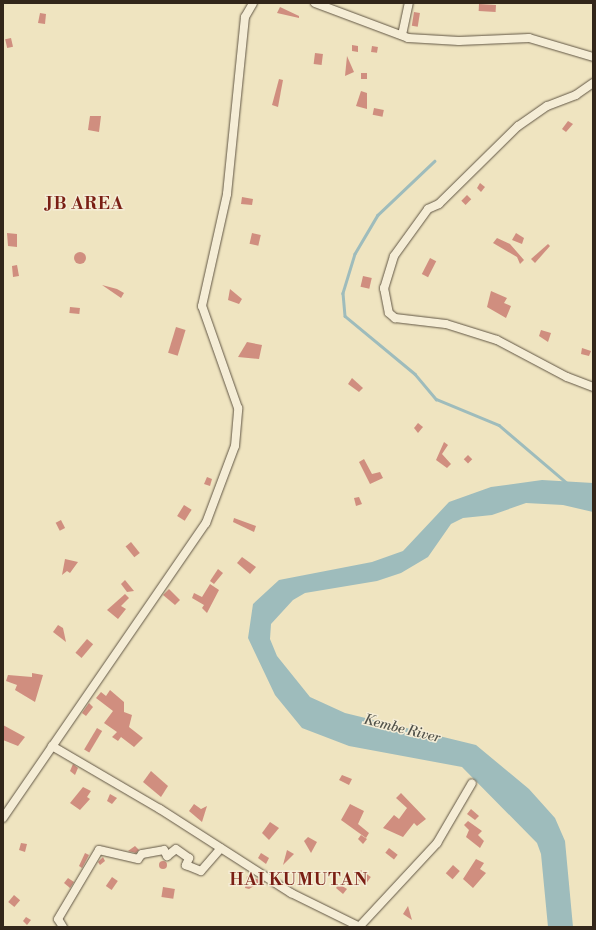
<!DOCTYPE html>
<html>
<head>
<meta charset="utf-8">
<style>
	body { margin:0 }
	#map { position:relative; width:596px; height:930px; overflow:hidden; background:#efe4c0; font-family:"Libre Bodoni",serif }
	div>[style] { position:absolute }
	.water>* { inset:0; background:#9ebcbc }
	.stream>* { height:2.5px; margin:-1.25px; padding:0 1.25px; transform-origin:1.25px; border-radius:1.25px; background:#9ebcbc }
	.building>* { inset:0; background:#d08e7f; transform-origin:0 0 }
	.round { border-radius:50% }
	.roads { filter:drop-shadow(0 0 1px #615644) drop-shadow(0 0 1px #615644) }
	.minor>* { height:8px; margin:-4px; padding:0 4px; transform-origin:4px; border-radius:4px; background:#f5edd6 }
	span { translate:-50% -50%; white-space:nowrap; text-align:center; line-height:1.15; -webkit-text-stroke:3px #f5edd6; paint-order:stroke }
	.water-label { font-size:14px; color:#52534b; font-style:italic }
	.district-label { font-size:17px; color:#7a1f14; font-weight:700; letter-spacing:1px }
	.frame { position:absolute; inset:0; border:4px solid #32261a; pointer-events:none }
</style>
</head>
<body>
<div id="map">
	<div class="water">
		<i style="clip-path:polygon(542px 480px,593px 483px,593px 512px,563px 505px,526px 503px,492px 515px,463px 518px,451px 524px,428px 557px,401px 573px,377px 581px,305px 593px,293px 600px,271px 624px,270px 639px,277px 656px,310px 697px,345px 713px,476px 745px,529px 789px,555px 818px,565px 841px,573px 927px,548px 927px,541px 854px,537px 843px,462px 767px,349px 746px,302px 728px,275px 695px,248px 638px,253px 604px,279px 580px,372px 562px,403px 551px,449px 502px,491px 487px)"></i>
	</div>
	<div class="stream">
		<i style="left:435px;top:161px;width:79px;rotate:136.5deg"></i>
		<i style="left:378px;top:215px;width:45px;rotate:120.5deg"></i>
		<i style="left:355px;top:254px;width:41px;rotate:107.1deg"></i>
		<i style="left:343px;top:293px;width:23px;rotate:85deg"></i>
		<i style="left:345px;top:316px;width:91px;rotate:39.6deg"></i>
		<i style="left:415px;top:374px;width:33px;rotate:50deg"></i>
		<i style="left:436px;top:399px;width:68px;rotate:22.4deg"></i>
		<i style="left:499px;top:425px;width:88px;rotate:40.4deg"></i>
	</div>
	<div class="building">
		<i style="left:479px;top:4px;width:17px;height:7px;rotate:3deg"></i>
		<i style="clip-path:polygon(280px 7px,299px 16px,299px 18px,277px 13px)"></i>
		<i style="left:414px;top:12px;width:6px;height:14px;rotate:9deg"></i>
		<i style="clip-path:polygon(40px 13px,46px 14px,45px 24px,38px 23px)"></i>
		<i style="left:11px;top:38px;width:9px;height:6px;rotate:77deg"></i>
		<i style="clip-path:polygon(352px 45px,358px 46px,358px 52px,352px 51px)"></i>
		<i style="left:372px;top:46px;width:6px;height:6px;rotate:9deg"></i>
		<i style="left:315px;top:53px;width:8px;height:11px;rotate:7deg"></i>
		<i style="clip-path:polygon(347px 56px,354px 72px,345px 76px)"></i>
		<i style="left:361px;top:73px;width:6px;height:6px"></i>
		<i style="clip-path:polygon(279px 79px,283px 80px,278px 107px,272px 105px)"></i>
		<i style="clip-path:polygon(361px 91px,367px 93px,367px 109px,356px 106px)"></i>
		<i style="left:374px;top:108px;width:10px;height:7px;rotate:11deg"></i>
		<i style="clip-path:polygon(90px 116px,101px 116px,99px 132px,88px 130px)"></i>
		<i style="clip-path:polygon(568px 121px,573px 124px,566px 132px,562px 129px)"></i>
		<i style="clip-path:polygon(480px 183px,485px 187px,481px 192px,477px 188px)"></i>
		<i style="left:467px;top:195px;width:6px;height:8px;rotate:45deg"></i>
		<i style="clip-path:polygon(242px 197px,253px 199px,252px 205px,241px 204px)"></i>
		<i style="clip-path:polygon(7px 233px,17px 234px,17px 247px,8px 246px)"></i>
		<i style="left:252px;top:233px;width:9px;height:11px;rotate:13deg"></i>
		<i style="clip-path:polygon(516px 233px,524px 238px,522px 244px,512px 240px)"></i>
		<i style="clip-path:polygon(497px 238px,510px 244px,524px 260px,520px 264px,517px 257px,493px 243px)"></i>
		<i style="clip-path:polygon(548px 244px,550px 246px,535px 263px,531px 259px)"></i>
		<i class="round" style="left:74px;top:252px;width:12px;height:12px"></i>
		<i style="left:430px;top:258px;width:7px;height:18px;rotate:27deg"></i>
		<i style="clip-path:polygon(17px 265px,19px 276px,13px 277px,12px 266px)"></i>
		<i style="left:363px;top:276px;width:9px;height:11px;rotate:13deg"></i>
		<i style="clip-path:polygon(102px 285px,117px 289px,124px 293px,121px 298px)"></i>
		<i style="clip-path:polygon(230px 289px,242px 299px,239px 304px,228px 300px)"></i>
		<i style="clip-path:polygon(491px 291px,507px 298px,504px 303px,511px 306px,506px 318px,487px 307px)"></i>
		<i style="left:70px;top:307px;width:10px;height:6px;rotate:6deg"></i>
		<i style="left:176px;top:327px;width:10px;height:27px;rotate:17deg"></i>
		<i style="clip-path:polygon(541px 330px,551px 333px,548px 342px,539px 336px)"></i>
		<i style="clip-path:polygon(247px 342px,262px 345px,259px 359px,238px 357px)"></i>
		<i style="clip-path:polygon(582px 348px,591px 351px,589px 356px,581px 354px)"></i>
		<i style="clip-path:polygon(352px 378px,363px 388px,359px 392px,348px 384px)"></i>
		<i style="clip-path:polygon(418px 423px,423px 427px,418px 433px,414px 428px)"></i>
		<i style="clip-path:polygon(444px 442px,448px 445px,442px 454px,451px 464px,447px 468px,436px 460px)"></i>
		<i style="left:468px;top:455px;width:6px;height:6px;rotate:45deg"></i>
		<i style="clip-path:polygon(364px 459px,372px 474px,380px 472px,383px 478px,370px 484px,359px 462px)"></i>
		<i style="clip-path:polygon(207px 477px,212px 479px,210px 486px,204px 484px)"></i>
		<i style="clip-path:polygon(359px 497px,362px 504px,356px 506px,354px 498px)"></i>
		<i style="left:184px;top:505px;width:9px;height:13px;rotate:32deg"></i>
		<i style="clip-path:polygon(234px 518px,256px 526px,254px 532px,233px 522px)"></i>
		<i style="left:61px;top:520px;width:9px;height:6px;rotate:63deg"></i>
		<i style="left:131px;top:542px;width:14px;height:7px;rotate:51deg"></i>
		<i style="clip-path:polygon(242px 557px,256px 567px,250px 574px,237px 563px)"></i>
		<i style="clip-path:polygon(65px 559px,78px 562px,70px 573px,67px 571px,62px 575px)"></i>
		<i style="clip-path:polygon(218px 569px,223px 573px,214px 584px,210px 581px)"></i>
		<i style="clip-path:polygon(125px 580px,134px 591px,127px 592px,121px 584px)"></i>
		<i style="clip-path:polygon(210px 584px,219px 590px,207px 613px,202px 608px,204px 605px,192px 598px,194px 593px,202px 597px)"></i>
		<i style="clip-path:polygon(169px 589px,180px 600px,175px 605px,163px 595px)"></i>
		<i style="clip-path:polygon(125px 594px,129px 598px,121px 606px,126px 609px,118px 619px,107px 610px)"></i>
		<i style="clip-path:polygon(58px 625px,63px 628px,66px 642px,53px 632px)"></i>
		<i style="left:87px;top:639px;width:8px;height:18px;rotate:40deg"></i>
		<i style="clip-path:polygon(32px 673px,43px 675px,35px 702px,15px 690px,17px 685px,6px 681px,8px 675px,32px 677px)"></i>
		<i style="clip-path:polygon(110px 690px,124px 702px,124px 712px,132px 715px,129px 727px,143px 738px,134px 747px,121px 737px,118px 741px,112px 737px,117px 732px,104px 723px,113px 711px,96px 698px,101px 692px,106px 696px)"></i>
		<i style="clip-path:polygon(89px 703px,93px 707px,86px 716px,82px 713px)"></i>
		<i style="clip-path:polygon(3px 725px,25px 737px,18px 746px,3px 740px)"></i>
		<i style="left:97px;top:728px;width:6px;height:25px;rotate:31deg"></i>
		<i style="clip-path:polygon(73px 764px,78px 768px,75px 775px,70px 771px)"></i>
		<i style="clip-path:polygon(151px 771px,168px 786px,161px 797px,143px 782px)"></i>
		<i style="clip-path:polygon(342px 775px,352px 779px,349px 785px,339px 780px)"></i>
		<i style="clip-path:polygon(83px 787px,91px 791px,87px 797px,90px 799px,80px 810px,70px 803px)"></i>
		<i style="clip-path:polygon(401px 793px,426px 819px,417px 826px,414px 823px,403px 837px,383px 828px,394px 815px,399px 819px,407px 808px,396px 798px)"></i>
		<i style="clip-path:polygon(110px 794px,117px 798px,112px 804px,107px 801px)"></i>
		<i style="clip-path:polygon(194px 804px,201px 809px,207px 806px,202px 822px,189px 811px)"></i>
		<i style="clip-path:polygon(350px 804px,364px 811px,358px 824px,369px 833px,366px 838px,341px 820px)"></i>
		<i style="clip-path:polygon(471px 809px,479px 816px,475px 820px,467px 814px)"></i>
		<i style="clip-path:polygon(468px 821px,482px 831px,478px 835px,484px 841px,480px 848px,466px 837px,469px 830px,464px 825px)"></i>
		<i style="clip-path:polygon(270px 822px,279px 828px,269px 840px,262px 833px)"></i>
		<i style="clip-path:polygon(361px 835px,367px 839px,363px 844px,358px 839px)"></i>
		<i style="clip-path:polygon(308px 837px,317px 842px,311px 853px,304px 841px)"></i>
		<i style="clip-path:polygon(21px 843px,27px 844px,25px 852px,19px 850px)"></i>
		<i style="clip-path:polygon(135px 846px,139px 850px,136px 853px,128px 851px)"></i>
		<i style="left:389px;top:848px;width:11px;height:6px;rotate:38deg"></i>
		<i style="clip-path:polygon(287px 850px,294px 854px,283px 865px)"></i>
		<i style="clip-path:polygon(85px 853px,89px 855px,82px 868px,79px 866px)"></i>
		<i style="clip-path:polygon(261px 853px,269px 858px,266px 864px,258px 858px)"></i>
		<i style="clip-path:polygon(103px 857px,105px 861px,100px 865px,98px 862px)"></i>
		<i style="clip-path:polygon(476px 859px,484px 863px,480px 869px,486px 873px,473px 888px,463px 879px)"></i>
		<i class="round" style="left:159px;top:861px;width:8px;height:8px"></i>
		<i style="left:453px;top:865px;width:9px;height:11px;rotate:41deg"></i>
		<i style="left:361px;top:870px;width:12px;height:10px;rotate:35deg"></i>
		<i style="clip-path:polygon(247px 876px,260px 880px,262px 881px,249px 889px,245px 888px)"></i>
		<i style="left:112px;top:877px;width:7px;height:11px;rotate:34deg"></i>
		<i style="clip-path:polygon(68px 878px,74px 882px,70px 888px,64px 883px)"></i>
		<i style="clip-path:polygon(339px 884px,347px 889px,343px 894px,336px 888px)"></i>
		<i style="left:163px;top:887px;width:12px;height:10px;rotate:9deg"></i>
		<i style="left:14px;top:895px;width:8px;height:9px;rotate:40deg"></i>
		<i style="clip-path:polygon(408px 906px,412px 920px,403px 914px)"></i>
		<i style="clip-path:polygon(26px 917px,31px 920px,27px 925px,23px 921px)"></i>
	</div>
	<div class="roads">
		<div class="minor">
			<i style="left:315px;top:3px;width:99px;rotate:20.6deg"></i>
			<i style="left:408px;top:38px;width:51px;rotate:3.4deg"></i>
			<i style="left:459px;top:41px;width:70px;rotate:-2.5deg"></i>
			<i style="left:529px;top:38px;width:67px;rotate:16.5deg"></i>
			<i style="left:402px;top:35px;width:33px;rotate:-78deg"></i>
			<i style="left:593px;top:83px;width:21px;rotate:145deg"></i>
			<i style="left:576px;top:95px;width:31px;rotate:159deg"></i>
			<i style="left:547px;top:106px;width:35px;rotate:145deg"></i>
			<i style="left:518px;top:126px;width:111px;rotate:135.4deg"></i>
			<i style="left:439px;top:204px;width:12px;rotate:156deg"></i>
			<i style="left:428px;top:209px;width:58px;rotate:125.9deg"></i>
			<i style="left:394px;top:256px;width:34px;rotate:107deg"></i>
			<i style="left:384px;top:288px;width:25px;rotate:79deg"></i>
			<i style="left:389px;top:313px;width:8px;rotate:40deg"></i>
			<i style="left:395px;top:318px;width:51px;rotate:6.7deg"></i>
			<i style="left:446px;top:324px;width:53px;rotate:17.4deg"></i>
			<i style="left:497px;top:340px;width:79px;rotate:27.9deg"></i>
			<i style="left:567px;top:377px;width:28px;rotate:21deg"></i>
			<i style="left:52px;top:746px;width:125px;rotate:30.3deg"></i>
			<i style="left:160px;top:809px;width:156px;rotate:32.7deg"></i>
			<i style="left:291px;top:893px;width:77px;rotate:26.2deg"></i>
			<i style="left:3px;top:818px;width:358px;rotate:-55.5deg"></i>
			<i style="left:206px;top:523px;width:82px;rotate:-69.4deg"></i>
			<i style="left:235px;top:446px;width:38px;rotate:-85deg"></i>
			<i style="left:238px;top:408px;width:108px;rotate:-109.4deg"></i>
			<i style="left:202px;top:306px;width:115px;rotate:-77.4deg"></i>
			<i style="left:227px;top:194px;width:178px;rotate:-84.2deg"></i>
			<i style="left:245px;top:17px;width:16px;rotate:-60deg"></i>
			<i style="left:63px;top:927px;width:9px;rotate:-122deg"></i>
			<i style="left:58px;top:919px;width:80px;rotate:-59.3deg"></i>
			<i style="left:99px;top:850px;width:40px;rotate:13deg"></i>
			<i style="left:138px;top:859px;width:6px;rotate:-51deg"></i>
			<i style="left:142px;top:854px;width:22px;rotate:-10deg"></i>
			<i style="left:164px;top:850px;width:7px;rotate:63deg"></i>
			<i style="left:167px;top:856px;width:11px;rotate:-38deg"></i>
			<i style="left:176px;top:849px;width:16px;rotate:35deg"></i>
			<i style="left:189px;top:858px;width:8px;rotate:113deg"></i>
			<i style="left:186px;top:865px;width:16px;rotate:22deg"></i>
			<i style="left:201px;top:871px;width:30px;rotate:-49deg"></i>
			<i style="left:359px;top:927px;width:115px;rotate:-47.1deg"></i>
			<i style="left:437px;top:843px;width:69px;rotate:-59.7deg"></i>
		</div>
	</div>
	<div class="water-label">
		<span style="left:402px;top:729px;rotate:14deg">Kembe River</span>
	</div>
	<div class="district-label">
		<span style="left:85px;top:205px">JB AREA</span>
		<span style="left:299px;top:881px">HAI KUMUTAN</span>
	</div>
	<div class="frame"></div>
</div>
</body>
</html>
